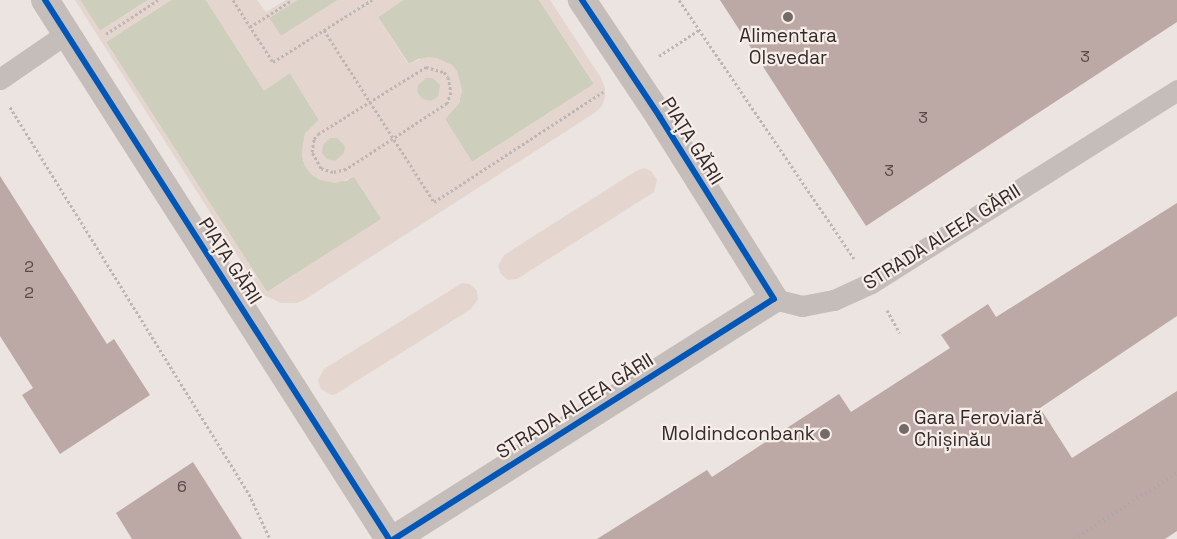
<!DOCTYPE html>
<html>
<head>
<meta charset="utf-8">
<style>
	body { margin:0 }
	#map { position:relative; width:1177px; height:539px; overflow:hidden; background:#ebe4e1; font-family:"Space Grotesk",sans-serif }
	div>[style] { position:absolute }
	.green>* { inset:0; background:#cecebd }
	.round { border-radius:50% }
	.plaza>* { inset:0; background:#e4d6cf }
	.building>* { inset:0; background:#bca8a4 }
	.path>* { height:3px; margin-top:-1.5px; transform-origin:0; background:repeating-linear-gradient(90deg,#bdb6b3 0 2.5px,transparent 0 5px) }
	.service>* { height:21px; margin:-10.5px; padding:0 10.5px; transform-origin:10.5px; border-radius:10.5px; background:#c4bdba }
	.minor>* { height:28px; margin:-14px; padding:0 14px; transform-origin:14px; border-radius:14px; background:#c4bdba }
	.rail>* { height:4px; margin-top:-2px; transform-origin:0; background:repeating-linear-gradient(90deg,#aca6a4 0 1px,transparent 0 5px) }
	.cycleway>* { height:6px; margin:-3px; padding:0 3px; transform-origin:3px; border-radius:3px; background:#0057b8 }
	.dots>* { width:14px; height:14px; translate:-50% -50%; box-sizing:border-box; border:2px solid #f7eee9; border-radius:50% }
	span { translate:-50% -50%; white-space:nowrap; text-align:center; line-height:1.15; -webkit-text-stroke:4.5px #f7eee9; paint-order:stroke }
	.number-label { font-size:16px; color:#564a48 }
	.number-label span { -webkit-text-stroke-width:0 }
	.poi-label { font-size:19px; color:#342a29 }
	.left { translate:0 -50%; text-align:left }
	.right { translate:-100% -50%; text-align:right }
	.street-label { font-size:19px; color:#342a29 }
</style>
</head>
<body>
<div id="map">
	<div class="green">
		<i style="clip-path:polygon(80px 0,148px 0,100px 31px)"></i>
		<i style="clip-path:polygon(171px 0,206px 0,264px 90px,290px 73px,319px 120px,305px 134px,302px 155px,305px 166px,320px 180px,346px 181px,354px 176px,382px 219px,267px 292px,106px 42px)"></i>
		<i style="clip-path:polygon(297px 0,338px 0,281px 36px,269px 18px)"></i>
		<i style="clip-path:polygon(403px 0,539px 0,594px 84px,472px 162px,445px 119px,459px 103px,462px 90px,437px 58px,418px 59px,409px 64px,378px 17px)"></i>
		<i class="round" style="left:417px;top:77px;width:24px;height:24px"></i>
		<i class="round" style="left:321px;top:137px;width:24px;height:24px"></i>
	</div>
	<div class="plaza">
		<i style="clip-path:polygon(evenodd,75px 0,80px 0,100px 31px,148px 0,171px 0,106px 42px,267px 292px,381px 219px,354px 177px,336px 183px,320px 180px,312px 175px,305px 166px,302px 155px,303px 143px,305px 134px,319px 120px,290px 73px,264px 91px,206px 0,257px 0,266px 12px,286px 0,297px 0,269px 18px,281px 36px,338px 0,403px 0,378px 17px,408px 64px,427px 57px,437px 58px,452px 65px,457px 71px,462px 90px,459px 103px,445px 119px,472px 162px,594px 84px,539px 0,550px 0,601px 78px,605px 88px,605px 97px,602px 106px,596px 112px,304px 300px,297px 303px,281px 303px,262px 294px,75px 0,426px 78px,433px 78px,440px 85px,438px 97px,431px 101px,423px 99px,417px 93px,418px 85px,426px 78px,75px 0,330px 138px,337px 138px,345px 146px,344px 153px,335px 161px,327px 159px,322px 153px,323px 145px,330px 138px)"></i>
		<i style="clip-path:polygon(644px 168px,651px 171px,657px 180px,654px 192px,517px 279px,508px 280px,501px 274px,498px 266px,504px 255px,636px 171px)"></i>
		<i style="clip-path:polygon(462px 283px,470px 284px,477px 291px,478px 299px,471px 309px,336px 394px,331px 395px,321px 389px,318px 380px,324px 369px)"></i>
	</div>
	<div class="building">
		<i style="clip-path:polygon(720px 0,1177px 0,1177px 22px,866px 226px)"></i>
		<i style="clip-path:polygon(0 176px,107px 344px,114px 339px,150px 395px,60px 454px,22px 395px,33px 388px,0 336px)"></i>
		<i style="clip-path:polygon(1177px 203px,1177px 316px,1040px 408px,1072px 458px,1177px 391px,1177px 531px,1165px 539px,597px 539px,707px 470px,712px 477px,839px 394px,851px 412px,950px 348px,941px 335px,988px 304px,996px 317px)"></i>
		<i style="clip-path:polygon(193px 462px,242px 539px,132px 539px,116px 513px)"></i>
	</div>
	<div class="path">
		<i style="left:233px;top:0;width:74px;rotate:57.2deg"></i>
		<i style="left:273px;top:62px;width:117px;rotate:-32.1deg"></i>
		<i style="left:679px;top:0;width:312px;rotate:55.9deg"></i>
		<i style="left:250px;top:27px;width:50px;rotate:-32.7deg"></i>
		<i style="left:324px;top:30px;width:204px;rotate:57.4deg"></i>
		<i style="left:434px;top:202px;width:202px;rotate:-33.1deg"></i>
		<i style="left:106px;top:34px;width:62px;rotate:-33.2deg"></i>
		<i style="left:659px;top:56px;width:48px;rotate:-33deg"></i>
		<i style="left:426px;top:67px;width:19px;rotate:16deg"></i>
		<i style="left:444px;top:72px;width:6px;rotate:51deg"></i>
		<i style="left:448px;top:77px;width:15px;rotate:79deg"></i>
		<i style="left:451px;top:92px;width:12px;rotate:110deg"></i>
		<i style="left:447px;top:103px;width:121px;rotate:146.8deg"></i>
		<i style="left:346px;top:169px;width:13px;rotate:167deg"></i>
		<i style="left:333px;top:172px;width:13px;rotate:-162deg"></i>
		<i style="left:321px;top:168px;width:18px;rotate:-119deg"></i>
		<i style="left:312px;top:152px;width:13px;rotate:-81deg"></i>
		<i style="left:314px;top:139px;width:6px;rotate:-51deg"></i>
		<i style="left:318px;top:134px;width:127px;rotate:-31.8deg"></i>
		<i style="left:10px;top:107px;width:455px;rotate:58.3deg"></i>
		<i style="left:249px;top:494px;width:50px;rotate:65deg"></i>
		<i style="left:887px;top:310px;width:26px;rotate:61deg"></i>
	</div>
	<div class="service">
		<i style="left:0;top:79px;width:81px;rotate:-34.5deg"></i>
		<i style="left:774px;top:299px;width:29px;rotate:14deg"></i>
		<i style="left:802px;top:306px;width:33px;rotate:-11deg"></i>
		<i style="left:834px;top:300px;width:41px;rotate:-24.7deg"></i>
		<i style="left:871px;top:283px;width:362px;rotate:-32.2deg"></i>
	</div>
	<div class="minor">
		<i style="left:45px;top:0;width:639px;rotate:57.45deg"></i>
		<i style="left:394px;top:539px;width:449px;rotate:-32.3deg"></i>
		<i style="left:774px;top:299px;width:215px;rotate:-122.1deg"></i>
		<i style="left:660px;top:117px;width:141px;rotate:-123.7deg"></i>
	</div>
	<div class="rail">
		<i style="left:1074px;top:539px;width:122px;rotate:-32.7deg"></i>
	</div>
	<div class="cycleway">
		<i style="left:45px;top:0;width:639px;rotate:57.45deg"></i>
		<i style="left:394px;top:539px;width:449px;rotate:-32.3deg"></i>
		<i style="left:774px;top:299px;width:215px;rotate:-122.1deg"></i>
		<i style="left:660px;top:117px;width:141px;rotate:-123.7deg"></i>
	</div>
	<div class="dots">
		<i style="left:788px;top:17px;background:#746b69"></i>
		<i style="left:904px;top:429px;background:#746b69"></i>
		<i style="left:825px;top:434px;background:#746b69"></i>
	</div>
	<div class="number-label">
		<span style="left:1085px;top:57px">3</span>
		<span style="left:923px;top:118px">3</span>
		<span style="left:889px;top:171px">3</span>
		<span style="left:29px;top:267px">2</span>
		<span style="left:29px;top:293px">2</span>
		<span style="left:182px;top:487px">6</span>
	</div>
	<div class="poi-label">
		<span style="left:788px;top:47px">Alimentara<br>Olsvedar</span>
		<span class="left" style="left:914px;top:429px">Gara Feroviară<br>Chișinău</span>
		<span class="right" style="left:815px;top:434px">Moldindconbank</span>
	</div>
	<div class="street-label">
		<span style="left:692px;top:141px;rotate:58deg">PIAȚA GĂRII</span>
		<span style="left:942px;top:237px;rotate:-32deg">STRADA ALEEA GĂRII</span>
		<span style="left:230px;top:261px;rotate:57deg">PIAȚA GĂRII</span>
		<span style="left:575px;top:406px;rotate:-32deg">STRADA ALEEA GĂRII</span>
	</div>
</div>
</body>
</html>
